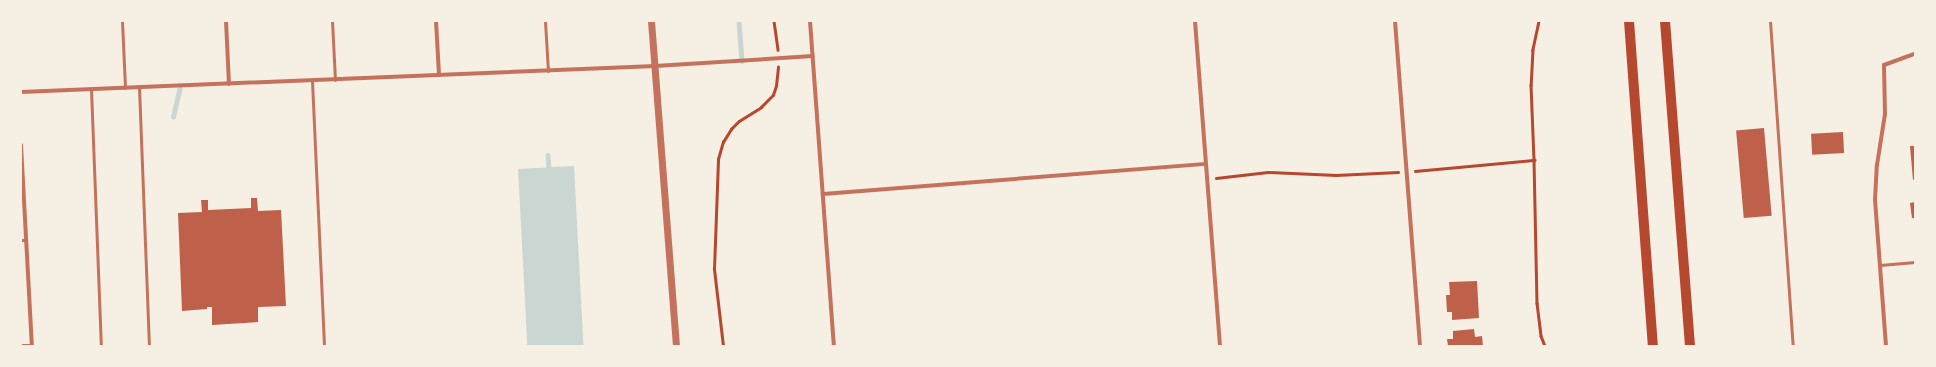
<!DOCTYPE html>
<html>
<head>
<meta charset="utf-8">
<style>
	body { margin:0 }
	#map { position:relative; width:1936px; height:367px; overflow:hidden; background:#f6efe4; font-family:"DejaVu Sans",sans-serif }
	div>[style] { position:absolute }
	.water>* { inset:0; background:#c9d6d2; transform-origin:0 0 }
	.stream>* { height:4.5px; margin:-2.25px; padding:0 2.25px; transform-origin:2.25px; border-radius:2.25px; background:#c9d6d2 }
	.building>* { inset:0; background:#bf614a; transform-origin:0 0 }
	.path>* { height:2.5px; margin:-1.25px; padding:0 1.25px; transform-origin:1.25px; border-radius:1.25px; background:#b5482f }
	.service>* { height:3px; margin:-1.5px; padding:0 1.5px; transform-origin:1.5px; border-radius:1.5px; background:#c5725c }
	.minor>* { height:4px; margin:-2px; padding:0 2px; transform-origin:2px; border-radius:2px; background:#c5725c }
	.tertiary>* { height:7px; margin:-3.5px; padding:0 3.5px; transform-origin:3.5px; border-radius:3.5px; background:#c5725c }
	.primary>* { height:10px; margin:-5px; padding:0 5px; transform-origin:5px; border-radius:5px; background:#b5482f }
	span { translate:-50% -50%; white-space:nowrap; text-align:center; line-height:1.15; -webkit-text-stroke:4px #f6efe4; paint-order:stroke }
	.frame { position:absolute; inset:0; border:22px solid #f6efe4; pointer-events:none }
</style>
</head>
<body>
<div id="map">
	<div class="water">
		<i style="left:574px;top:166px;width:180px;height:56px;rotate:87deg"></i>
	</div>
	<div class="stream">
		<i style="left:739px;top:21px;width:40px;rotate:85.7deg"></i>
		<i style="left:173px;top:117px;width:32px;rotate:-77deg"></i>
		<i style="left:548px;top:155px;width:13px;rotate:86deg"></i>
	</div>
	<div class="building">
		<i style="left:1764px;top:128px;width:88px;height:28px;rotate:85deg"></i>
		<i style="left:1843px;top:132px;width:21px;height:32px;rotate:87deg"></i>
		<i style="clip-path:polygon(1910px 146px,1915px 146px,1915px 179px,1913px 180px)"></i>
		<i style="clip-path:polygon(251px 198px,257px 198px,258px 211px,281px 210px,286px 306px,258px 307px,258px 322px,212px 325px,212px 307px,207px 307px,207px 309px,182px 311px,178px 213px,202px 212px,201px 200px,208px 200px,208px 210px,251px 208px)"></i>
		<i style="clip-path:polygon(1915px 202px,1915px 218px,1912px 218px,1910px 203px)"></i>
		<i style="clip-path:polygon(1477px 281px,1479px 318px,1452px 320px,1452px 312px,1447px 312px,1446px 295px,1450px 295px,1449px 282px)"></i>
		<i style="clip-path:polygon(1474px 329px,1475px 337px,1482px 336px,1483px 346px,1448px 346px,1447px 339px,1453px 339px,1453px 331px)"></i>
	</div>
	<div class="path">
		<i style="left:774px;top:21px;width:29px;rotate:82deg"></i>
		<i style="left:1539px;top:21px;width:30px;rotate:102deg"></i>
		<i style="left:1533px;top:50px;width:35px;rotate:93deg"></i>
		<i style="left:1531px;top:85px;width:75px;rotate:87.7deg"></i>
		<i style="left:1534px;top:160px;width:143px;rotate:88.8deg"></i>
		<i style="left:1537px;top:303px;width:33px;rotate:83deg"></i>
		<i style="left:1541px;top:336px;width:11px;rotate:68deg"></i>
		<i style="left:1415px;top:171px;width:120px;rotate:-5.3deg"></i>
		<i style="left:1216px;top:178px;width:52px;rotate:-6.6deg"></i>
		<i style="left:1268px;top:172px;width:68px;rotate:2.5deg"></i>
		<i style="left:1336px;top:175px;width:62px;rotate:-2.8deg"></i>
		<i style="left:723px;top:346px;width:78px;rotate:-96.7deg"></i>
		<i style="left:714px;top:269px;width:110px;rotate:-87.9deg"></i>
		<i style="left:718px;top:159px;width:18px;rotate:-74deg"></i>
		<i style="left:723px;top:142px;width:15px;rotate:-58deg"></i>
		<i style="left:731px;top:129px;width:11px;rotate:-45deg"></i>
		<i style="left:739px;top:121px;width:26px;rotate:-32deg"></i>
		<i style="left:761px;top:107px;width:17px;rotate:-45deg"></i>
		<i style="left:773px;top:95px;width:9px;rotate:-72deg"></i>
		<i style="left:776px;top:86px;width:19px;rotate:-84deg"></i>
	</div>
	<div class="service">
		<i style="left:122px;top:21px;width:67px;rotate:87.4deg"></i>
		<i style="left:332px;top:21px;width:59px;rotate:87.1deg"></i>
		<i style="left:545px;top:21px;width:50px;rotate:86.6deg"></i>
		<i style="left:1770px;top:21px;width:326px;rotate:86deg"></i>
		<i style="left:312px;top:81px;width:265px;rotate:87.4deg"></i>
		<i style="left:139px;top:87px;width:259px;rotate:87.8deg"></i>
		<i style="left:91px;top:89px;width:257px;rotate:87.8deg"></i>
		<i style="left:21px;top:240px;width:5px"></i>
		<i style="left:1880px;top:265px;width:35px;rotate:-5deg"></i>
		<i style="left:21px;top:345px;width:11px"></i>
	</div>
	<div class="minor">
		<i style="left:226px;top:21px;width:63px;rotate:87.3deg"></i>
		<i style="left:436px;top:21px;width:54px;rotate:86.8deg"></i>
		<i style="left:810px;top:21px;width:326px;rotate:85.8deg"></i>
		<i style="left:1195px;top:21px;width:326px;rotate:85.6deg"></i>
		<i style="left:1395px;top:21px;width:326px;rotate:85.6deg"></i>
		<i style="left:21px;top:92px;width:635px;rotate:-2.35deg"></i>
		<i style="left:655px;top:66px;width:158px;rotate:-3.6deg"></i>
		<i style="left:21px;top:145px;width:201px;rotate:86.9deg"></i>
		<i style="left:823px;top:194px;width:384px;rotate:-4.5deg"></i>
		<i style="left:1886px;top:346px;width:146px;rotate:-94.3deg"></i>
		<i style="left:1875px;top:200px;width:35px;rotate:-87deg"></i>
		<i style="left:1877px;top:165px;width:52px;rotate:-81.1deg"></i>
		<i style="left:1885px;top:114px;width:49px;rotate:-91.2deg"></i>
		<i style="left:1884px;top:65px;width:33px;rotate:-20deg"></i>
	</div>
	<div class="tertiary">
		<i style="left:651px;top:21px;width:326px;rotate:85.6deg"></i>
	</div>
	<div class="primary">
		<i style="left:1629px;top:21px;width:326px;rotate:85.8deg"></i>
		<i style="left:1665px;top:21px;width:326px;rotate:85.6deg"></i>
	</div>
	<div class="frame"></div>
</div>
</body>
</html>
